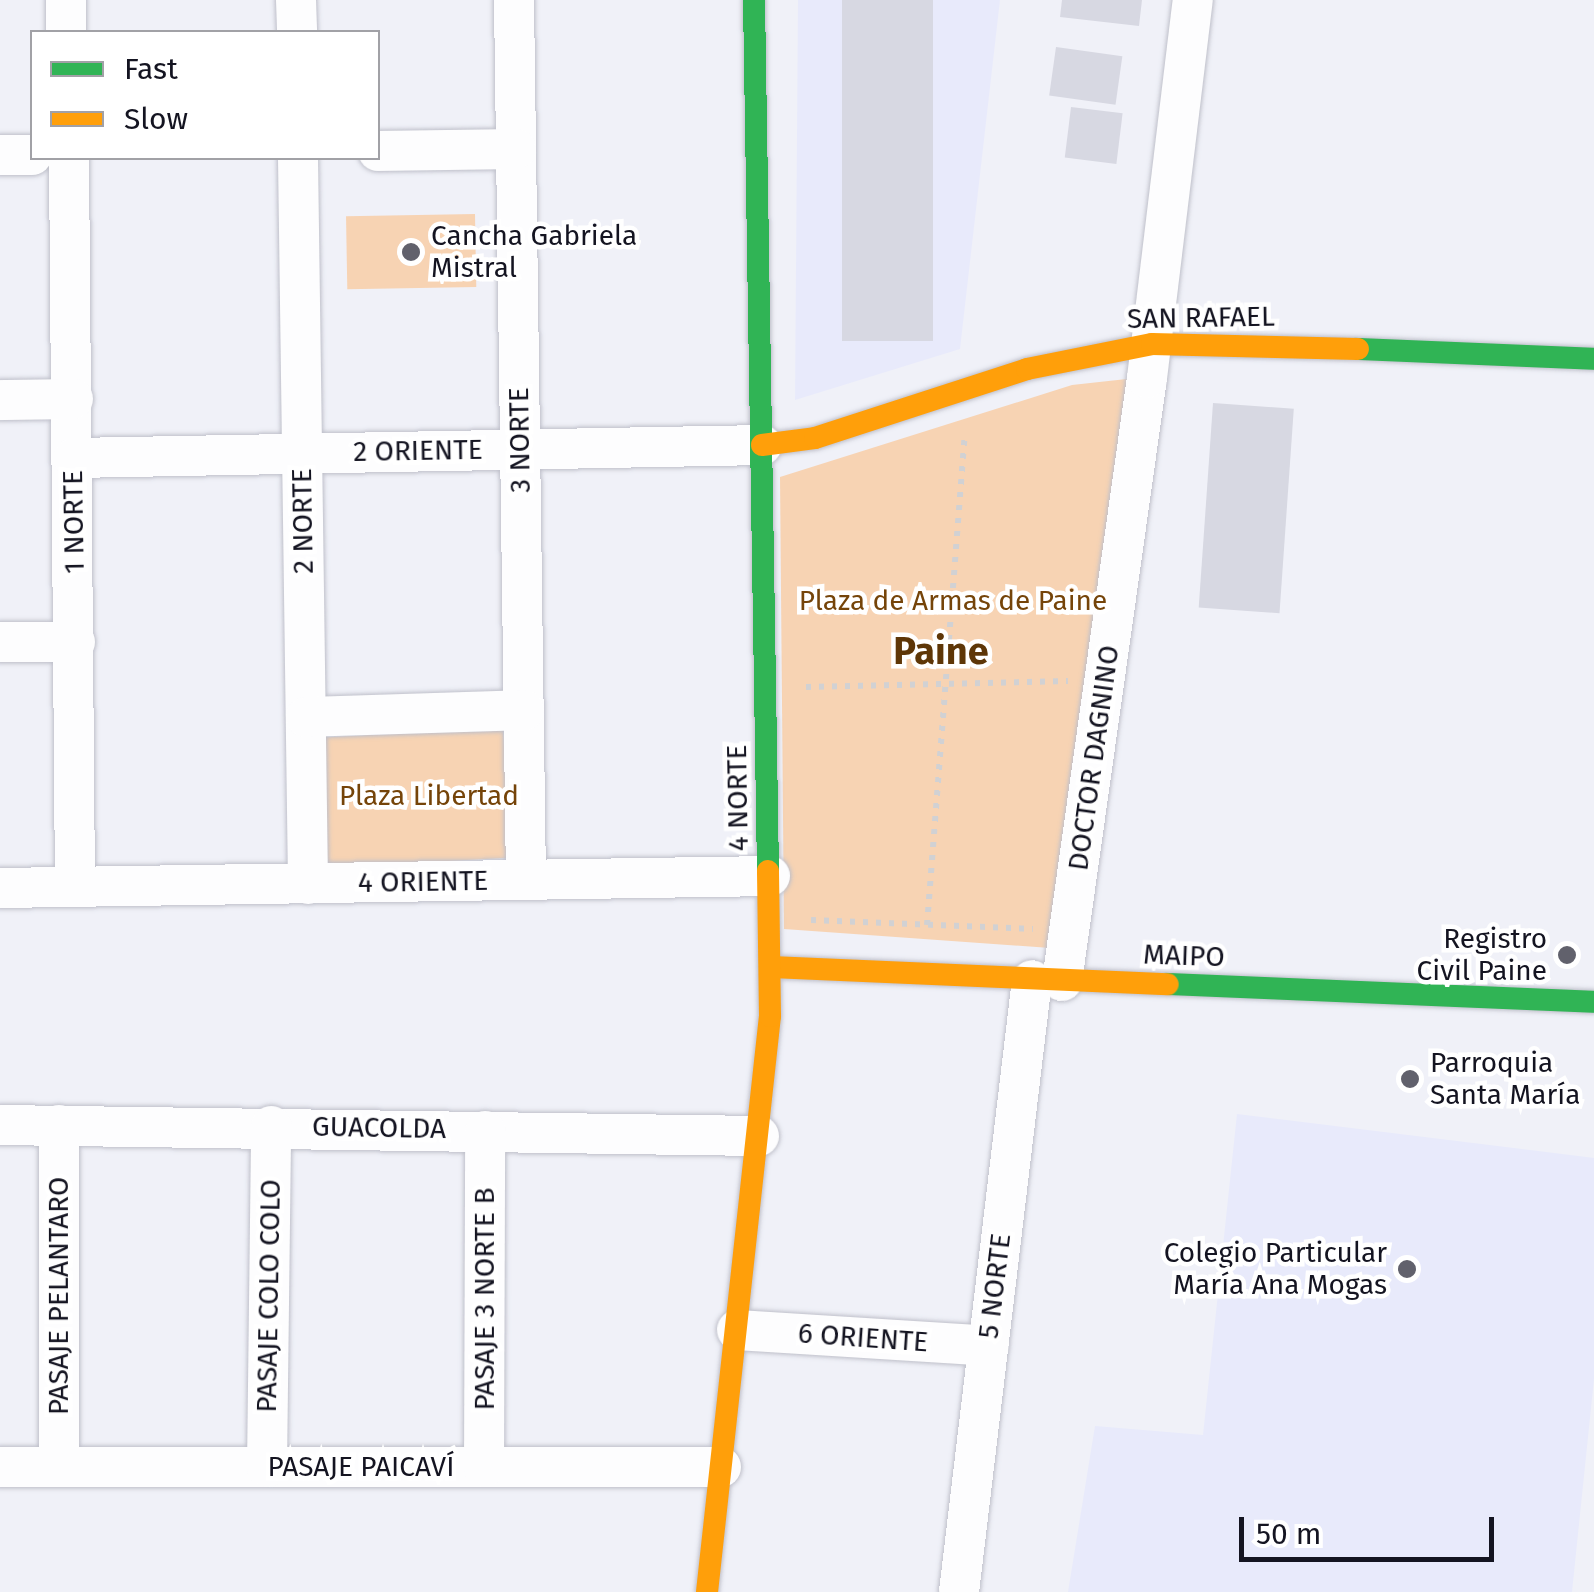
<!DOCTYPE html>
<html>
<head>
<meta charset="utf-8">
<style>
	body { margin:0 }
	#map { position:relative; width:1594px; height:1592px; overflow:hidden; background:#f0f1f8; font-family:"Fira Sans",sans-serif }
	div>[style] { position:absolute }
	.built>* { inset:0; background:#e8eafb }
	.green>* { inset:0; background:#f7d3b3; transform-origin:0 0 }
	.building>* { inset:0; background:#d7d8e2; transform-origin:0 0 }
	.path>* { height:6px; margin-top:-3px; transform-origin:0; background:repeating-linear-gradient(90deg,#d1d1d3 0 5px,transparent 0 13px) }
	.roads { filter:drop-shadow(0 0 2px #bfc0ca) drop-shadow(0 0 2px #bfc0ca) }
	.street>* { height:40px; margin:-20px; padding:0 20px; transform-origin:20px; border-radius:20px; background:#fdfdfe }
	.fast>* { height:22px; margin:-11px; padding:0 11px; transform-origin:11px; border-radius:11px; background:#30b455 }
	.slow>* { height:22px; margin:-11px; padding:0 11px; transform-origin:11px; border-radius:11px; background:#ff9f0a }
	.dots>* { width:28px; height:28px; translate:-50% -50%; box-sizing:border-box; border:5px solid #fff; border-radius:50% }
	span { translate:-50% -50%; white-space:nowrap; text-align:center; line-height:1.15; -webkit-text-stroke:9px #fff; paint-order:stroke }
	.poi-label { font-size:28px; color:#141421 }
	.left { translate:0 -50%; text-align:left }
	.right { translate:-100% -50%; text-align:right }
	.street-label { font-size:28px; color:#141421 }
	.park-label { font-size:28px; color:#754409 }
	.district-label { font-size:38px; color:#5e3607; font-weight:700 }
	.legend { position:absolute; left:30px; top:30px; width:350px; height:130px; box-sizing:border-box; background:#fff; border:2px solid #a1a1a6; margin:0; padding:12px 18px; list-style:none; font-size:30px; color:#141421 }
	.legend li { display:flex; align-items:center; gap:20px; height:50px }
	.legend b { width:50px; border:2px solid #a1a1a6 }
	.scale { position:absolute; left:1239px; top:1517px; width:255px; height:45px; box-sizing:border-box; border:5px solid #141421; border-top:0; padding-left:12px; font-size:30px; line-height:35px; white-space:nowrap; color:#141421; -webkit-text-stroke:8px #fff; paint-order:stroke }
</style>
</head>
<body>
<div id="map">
	<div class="built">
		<i style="clip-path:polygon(798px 0,1000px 0,960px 349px,795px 400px)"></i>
		<i style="clip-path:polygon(1237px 1114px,1594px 1158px,1594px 1379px,1572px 1592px,1068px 1592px,1095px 1426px,1203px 1435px)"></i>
	</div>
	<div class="green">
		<i style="left:475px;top:214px;width:73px;height:129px;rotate:89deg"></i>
		<i style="clip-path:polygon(1154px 376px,1078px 950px,784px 929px,780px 477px,1072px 385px)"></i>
		<i style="left:503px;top:728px;width:130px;height:186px;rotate:87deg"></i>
	</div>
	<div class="building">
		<i style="left:842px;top:0;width:91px;height:341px"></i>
		<i style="clip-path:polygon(1062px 0,1142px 0,1139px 26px,1060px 17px)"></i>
		<i style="left:1056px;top:47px;width:67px;height:49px;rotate:8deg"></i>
		<i style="left:1071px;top:107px;width:52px;height:51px;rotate:7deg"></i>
		<i style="left:1213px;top:403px;width:81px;height:205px;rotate:4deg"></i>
	</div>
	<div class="path">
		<i style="left:806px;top:687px;width:262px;rotate:-1.3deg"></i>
		<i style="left:811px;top:920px;width:222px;rotate:2.3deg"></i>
		<i style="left:927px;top:925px;width:491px;rotate:-85.6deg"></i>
	</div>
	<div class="roads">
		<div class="street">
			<i style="left:66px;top:0;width:32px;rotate:90deg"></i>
			<i style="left:296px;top:0;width:32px;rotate:88deg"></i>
			<i style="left:514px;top:0;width:880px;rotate:89.22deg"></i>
			<i style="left:378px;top:151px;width:138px;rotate:-0.8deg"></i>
			<i style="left:0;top:155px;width:32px"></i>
			<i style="left:69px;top:158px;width:729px;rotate:89.53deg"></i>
			<i style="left:298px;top:158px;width:726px;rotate:89.21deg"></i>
			<i style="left:0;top:400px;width:73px;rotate:-0.8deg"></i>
			<i style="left:74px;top:458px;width:688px;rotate:-1.08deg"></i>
			<i style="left:0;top:642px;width:75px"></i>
			<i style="left:306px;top:717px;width:218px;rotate:-1.8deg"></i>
			<i style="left:0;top:888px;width:770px;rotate:-0.89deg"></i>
			<i style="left:1062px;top:981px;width:609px;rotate:-81.98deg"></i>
			<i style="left:1147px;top:378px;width:381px;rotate:-83.1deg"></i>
			<i style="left:0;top:1125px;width:759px;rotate:0.83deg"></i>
			<i style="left:737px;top:1330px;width:252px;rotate:3.6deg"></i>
			<i style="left:0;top:1467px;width:721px"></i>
			<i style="left:59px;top:1467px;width:342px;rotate:-90deg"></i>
			<i style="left:267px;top:1467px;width:341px;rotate:-89.3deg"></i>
			<i style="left:484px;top:1467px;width:336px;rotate:-89.8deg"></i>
			<i style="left:959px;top:1592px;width:616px;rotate:-83.2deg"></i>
		</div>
		<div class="fast">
			<i style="left:754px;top:0;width:871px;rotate:89.08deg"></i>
			<i style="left:1358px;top:349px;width:236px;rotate:2.4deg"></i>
			<i style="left:1168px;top:984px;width:426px;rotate:2.4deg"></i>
		</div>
		<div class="slow">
			<i style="left:762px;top:445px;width:53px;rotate:-7.5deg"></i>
			<i style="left:815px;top:438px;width:223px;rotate:-18deg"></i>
			<i style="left:1027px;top:369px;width:127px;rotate:-11.3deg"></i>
			<i style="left:1152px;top:344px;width:206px;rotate:1.4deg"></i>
			<i style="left:771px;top:967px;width:397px;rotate:2.5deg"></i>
			<i style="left:707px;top:1592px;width:579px;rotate:-83.76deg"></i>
			<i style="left:770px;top:1016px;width:145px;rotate:-90.8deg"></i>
		</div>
	</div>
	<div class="dots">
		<i style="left:411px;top:252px;background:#61616c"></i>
		<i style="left:1567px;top:955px;background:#61616c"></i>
		<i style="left:1410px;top:1079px;background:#61616c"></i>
		<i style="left:1407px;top:1269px;background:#61616c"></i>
	</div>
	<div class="poi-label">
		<span class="left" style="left:431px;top:252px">Cancha Gabriela<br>Mistral</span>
		<span class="right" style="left:1547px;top:955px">Registro<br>Civil Paine</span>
		<span class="left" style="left:1430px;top:1079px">Parroquia<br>Santa María</span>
		<span class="right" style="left:1387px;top:1269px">Colegio Particular<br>María Ana Mogas</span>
	</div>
	<div class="street-label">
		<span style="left:1201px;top:318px;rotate:-1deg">SAN RAFAEL</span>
		<span style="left:520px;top:440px;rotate:-91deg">3 NORTE</span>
		<span style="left:418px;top:451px;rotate:-1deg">2 ORIENTE</span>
		<span style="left:303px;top:521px;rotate:-91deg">2 NORTE</span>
		<span style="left:74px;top:522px;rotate:-91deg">1 NORTE</span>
		<span style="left:1094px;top:758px;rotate:-82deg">DOCTOR DAGNINO</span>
		<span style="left:738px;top:798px;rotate:-91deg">4 NORTE</span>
		<span style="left:423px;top:882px;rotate:-1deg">4 ORIENTE</span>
		<span style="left:1184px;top:956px;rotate:2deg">MAIPO</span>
		<span style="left:379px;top:1128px;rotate:1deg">GUACOLDA</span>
		<span style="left:995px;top:1286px;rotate:-83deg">5 NORTE</span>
		<span style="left:59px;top:1296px;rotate:-90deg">PASAJE PELANTARO</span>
		<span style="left:269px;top:1296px;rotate:-89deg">PASAJE COLO COLO</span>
		<span style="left:485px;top:1299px;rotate:-90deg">PASAJE 3 NORTE B</span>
		<span style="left:863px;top:1338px;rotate:4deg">6 ORIENTE</span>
		<span style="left:361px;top:1467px">PASAJE PAICAVÍ</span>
	</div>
	<div class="park-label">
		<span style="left:953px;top:601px">Plaza de Armas de Paine</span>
		<span style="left:429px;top:796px">Plaza Libertad</span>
	</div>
	<div class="district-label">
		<span style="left:941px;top:652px">Paine</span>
	</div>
	<ul class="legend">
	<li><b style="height:12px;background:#30b455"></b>Fast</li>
	<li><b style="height:12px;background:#ff9f0a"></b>Slow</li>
	</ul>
	<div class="scale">50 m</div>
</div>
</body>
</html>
